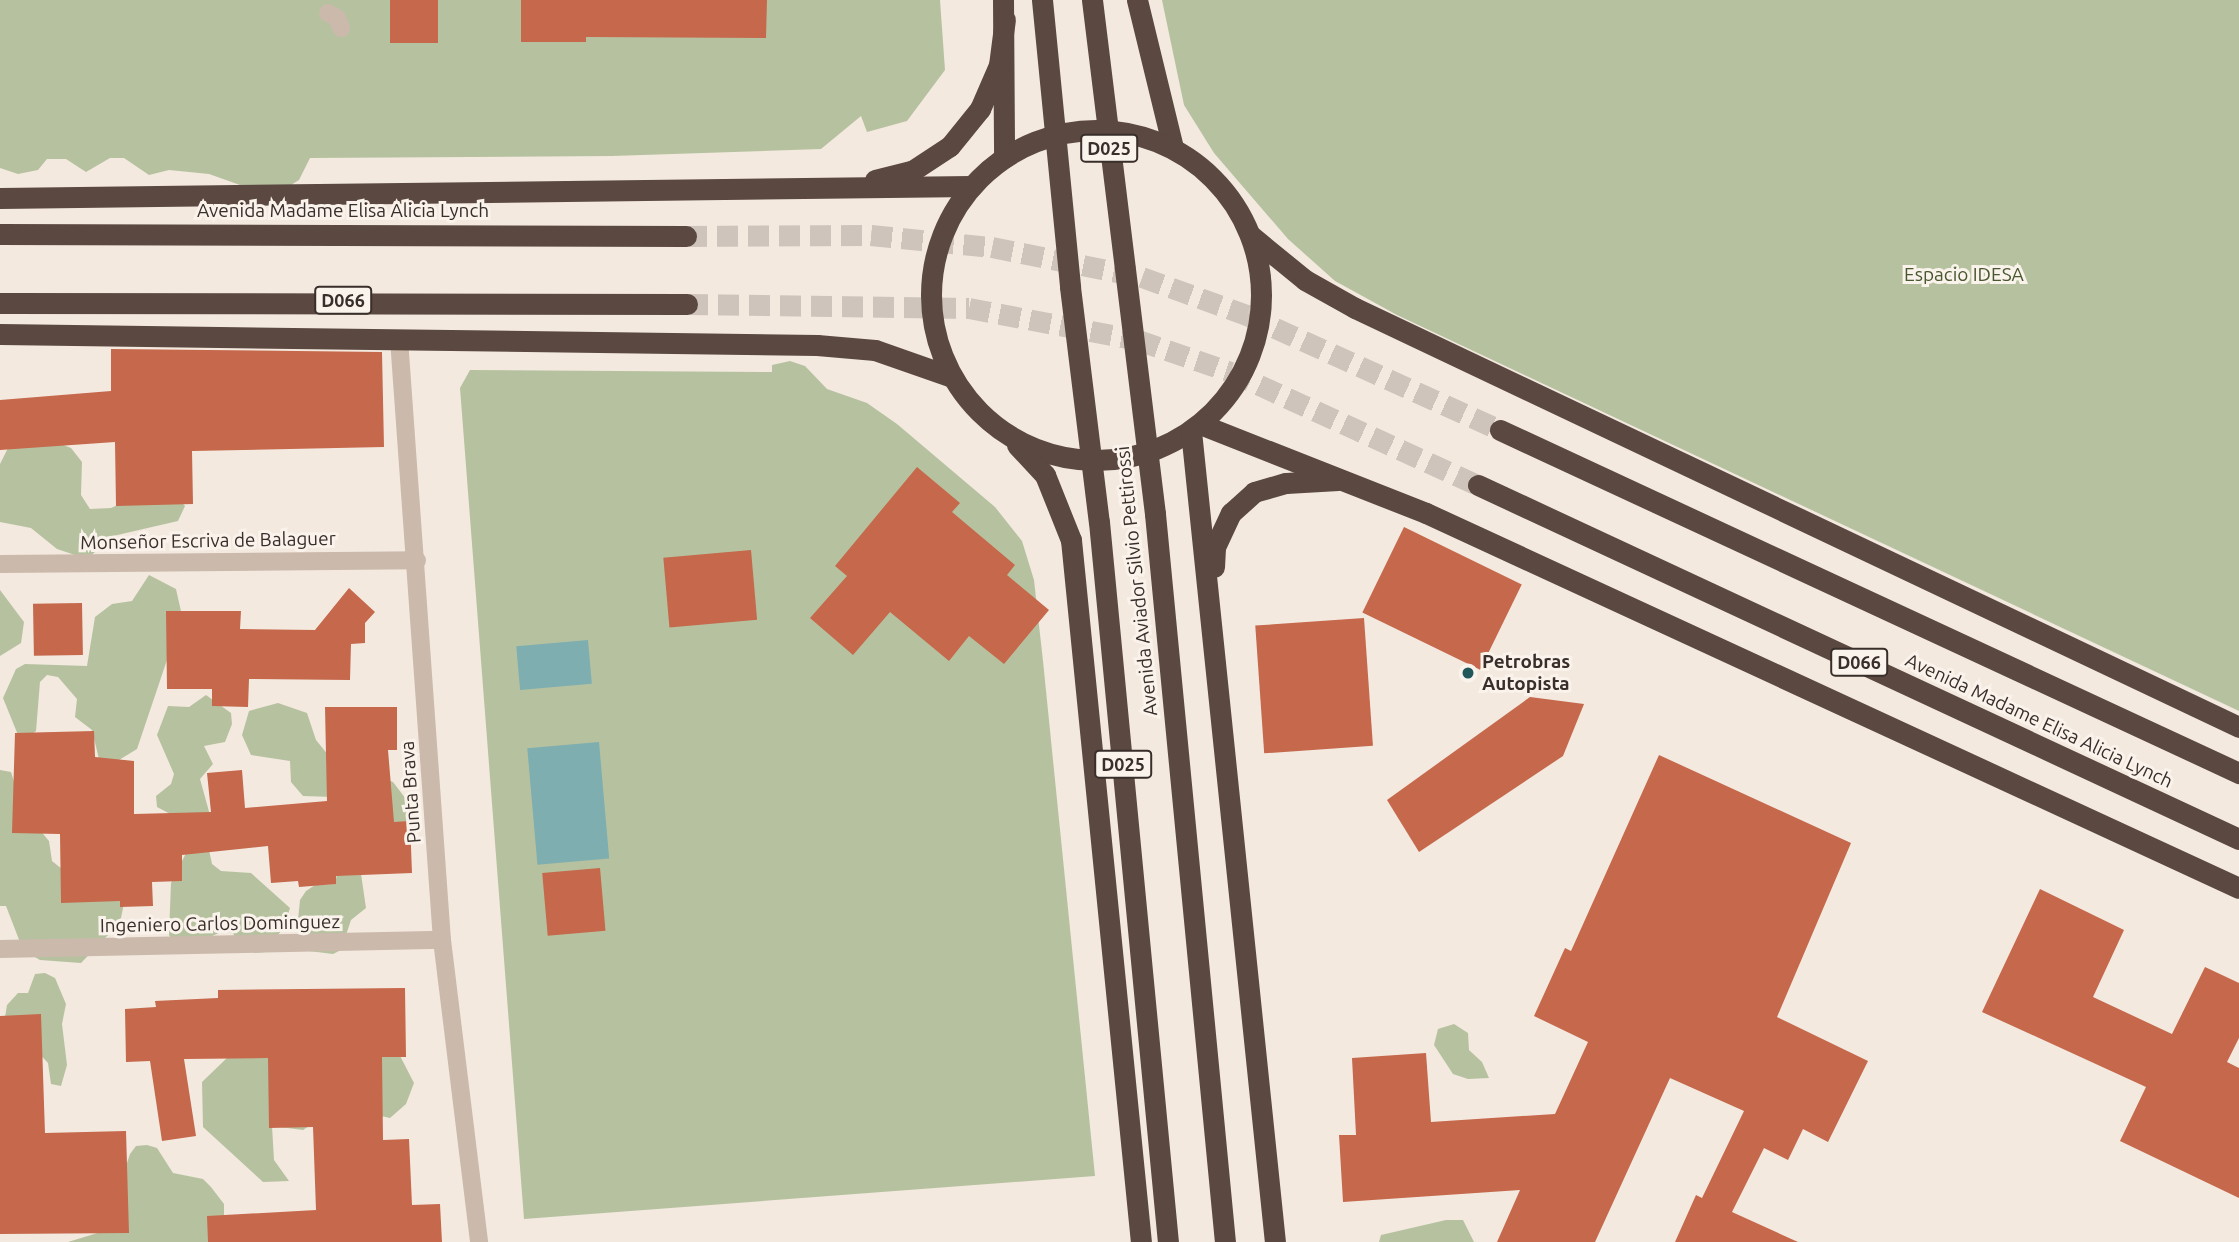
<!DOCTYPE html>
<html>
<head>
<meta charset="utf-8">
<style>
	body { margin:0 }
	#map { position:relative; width:2239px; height:1242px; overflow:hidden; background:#f3e9df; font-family:Ubuntu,sans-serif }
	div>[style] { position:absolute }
	.green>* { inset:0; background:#b6c29f }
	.water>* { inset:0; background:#7eaeb0; transform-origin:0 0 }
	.building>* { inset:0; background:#c5684b; transform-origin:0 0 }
	.highway-tunnel>* { height:21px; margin-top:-10.5px; transform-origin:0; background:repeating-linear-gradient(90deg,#cec4bb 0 21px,transparent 0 31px) }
	.lane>* { height:18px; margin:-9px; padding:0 9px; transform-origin:9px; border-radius:9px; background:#cbb9ab }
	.street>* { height:18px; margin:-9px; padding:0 9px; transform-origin:9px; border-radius:9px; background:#cbb9ab }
	.highway>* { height:21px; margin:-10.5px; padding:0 10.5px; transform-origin:10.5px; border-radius:10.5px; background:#5a4841 }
	.highway>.ring { margin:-10.5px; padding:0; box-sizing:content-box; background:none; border:21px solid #5a4841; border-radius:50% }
	.highway-bridge>* { height:21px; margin:-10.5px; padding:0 10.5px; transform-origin:10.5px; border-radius:10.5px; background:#5a4841 }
	.dots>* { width:19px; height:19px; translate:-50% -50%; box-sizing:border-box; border:4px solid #faf3ec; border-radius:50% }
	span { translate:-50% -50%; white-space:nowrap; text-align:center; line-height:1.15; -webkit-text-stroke:6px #faf3ec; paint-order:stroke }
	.shield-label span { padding:2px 5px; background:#faf3ec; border:2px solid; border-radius:5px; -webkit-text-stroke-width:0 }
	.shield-label { font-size:18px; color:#392e2a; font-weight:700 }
	.street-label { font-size:19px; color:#392e2a }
	.park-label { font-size:19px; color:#48572e }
	.poi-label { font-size:19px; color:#392e2a; font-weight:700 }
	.left { translate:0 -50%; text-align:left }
</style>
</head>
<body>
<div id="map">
	<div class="green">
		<i style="clip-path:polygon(0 0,940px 0,945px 70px,907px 121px,867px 132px,861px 116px,821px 149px,612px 156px,310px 158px,299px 180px,291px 185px,240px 185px,209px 174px,169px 170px,149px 175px,124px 158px,110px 158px,86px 172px,66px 159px,47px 159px,38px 170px,18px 174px,0 168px)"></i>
		<i style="clip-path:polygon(1162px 0,2239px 0,2239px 711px,1397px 315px,1335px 281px,1288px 239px,1214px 153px,1184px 105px)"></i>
		<i style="clip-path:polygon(790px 361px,805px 366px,827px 389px,867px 403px,897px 424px,995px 507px,1022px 541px,1034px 580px,1043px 661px,1095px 1176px,524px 1219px,460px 388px,470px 370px,772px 372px,772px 365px)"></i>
		<i style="clip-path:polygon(40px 436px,71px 448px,82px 462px,81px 495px,90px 509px,111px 508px,142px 494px,174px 494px,185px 506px,178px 521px,113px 536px,87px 559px,57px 549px,31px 528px,0 522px,0 464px,9px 446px)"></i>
		<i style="clip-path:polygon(149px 575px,176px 589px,185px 629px,169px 654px,137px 749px,119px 760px,99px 759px,92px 730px,75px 717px,77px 699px,58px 677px,47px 675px,40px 682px,36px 731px,28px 737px,18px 735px,3px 698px,16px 669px,25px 664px,87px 666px,95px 617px,112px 604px,132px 601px)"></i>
		<i style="clip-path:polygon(0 590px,24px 622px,21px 643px,0 656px)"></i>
		<i style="clip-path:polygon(206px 695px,231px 713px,232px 724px,225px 742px,204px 746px,213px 764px,200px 779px,213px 826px,208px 845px,212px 864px,221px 871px,251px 873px,290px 908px,284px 927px,265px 952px,255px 953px,237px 942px,233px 933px,223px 931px,195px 944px,175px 944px,169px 935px,171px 883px,185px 855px,191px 825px,157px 807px,156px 796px,171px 784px,174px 774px,157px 735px,168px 706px,189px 707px)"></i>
		<i style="clip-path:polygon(278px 703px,307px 713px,316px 740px,329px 756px,393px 782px,412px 807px,407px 826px,360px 867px,366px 908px,351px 920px,341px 950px,333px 954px,309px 951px,302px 942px,298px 920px,300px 900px,306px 891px,315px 885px,335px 884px,339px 864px,333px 797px,303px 796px,291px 782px,290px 761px,251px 755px,242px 735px,249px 711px)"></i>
		<i style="clip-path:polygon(0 770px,11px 772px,23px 810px,49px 841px,52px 861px,67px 873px,125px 898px,121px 918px,110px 933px,81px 963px,40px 960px,23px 950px,6px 906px,0 906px)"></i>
		<i style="clip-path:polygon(45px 973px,55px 978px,66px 1004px,62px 1024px,67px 1065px,61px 1086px,51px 1084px,48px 1063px,5px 1017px,7px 1005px,18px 993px,28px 993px,35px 974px)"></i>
		<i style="clip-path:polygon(1454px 1024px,1468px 1033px,1469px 1050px,1482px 1062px,1489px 1078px,1468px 1079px,1453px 1074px,1434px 1045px,1438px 1029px)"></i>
		<i style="clip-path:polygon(398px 1052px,414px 1083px,406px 1104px,390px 1118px,350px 1109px,321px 1118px,303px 1130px,272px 1126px,274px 1160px,289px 1181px,263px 1182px,203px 1127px,202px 1082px,228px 1057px)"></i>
		<i style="clip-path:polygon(147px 1145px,157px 1148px,173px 1173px,203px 1179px,211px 1187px,224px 1204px,224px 1223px,237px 1242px,68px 1242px,104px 1231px,130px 1154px,136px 1146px)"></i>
		<i style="clip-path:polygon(1446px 1220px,1463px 1220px,1474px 1242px,1379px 1242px,1381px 1235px)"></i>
	</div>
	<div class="water">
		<i style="left:588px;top:640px;width:44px;height:72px;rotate:85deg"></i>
		<i style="left:599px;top:742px;width:117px;height:72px;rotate:85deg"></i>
	</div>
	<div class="building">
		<i style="left:390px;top:0;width:48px;height:43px"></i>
		<i style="clip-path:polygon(521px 0,767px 0,766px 38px,586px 37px,586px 42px,521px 42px)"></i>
		<i style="clip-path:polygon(111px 349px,382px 352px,384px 447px,192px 451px,193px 504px,116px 506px,115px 442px,0 450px,0 400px,111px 391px)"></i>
		<i style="clip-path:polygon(917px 467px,960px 503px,952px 512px,1015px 565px,1007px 575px,1049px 610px,1004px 664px,969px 636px,949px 661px,890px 612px,853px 655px,810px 618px,847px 576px,835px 566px)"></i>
		<i style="left:1404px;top:527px;width:131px;height:95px;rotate:26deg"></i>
		<i style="left:751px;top:550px;width:70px;height:88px;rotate:85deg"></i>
		<i style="clip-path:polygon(349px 588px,375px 612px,365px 623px,365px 643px,351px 644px,350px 680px,249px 679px,248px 707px,212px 706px,212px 689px,167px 689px,166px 611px,241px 611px,240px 629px,315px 630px)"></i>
		<i style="left:82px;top:603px;width:52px;height:49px;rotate:89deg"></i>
		<i style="left:1364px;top:618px;width:128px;height:109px;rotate:86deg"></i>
		<i style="clip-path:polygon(1530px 697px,1584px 704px,1563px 756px,1419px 852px,1387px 800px)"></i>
		<i style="clip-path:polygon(325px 707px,397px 707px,397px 750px,388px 750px,394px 822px,410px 821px,412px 873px,336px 876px,336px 884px,299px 887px,298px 881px,271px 883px,268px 846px,182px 855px,182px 881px,152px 882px,153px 906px,120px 907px,120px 901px,61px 903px,60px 834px,12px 833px,15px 733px,94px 731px,95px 757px,134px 761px,134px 814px,211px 812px,207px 773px,242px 770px,245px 808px,327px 801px)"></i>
		<i style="clip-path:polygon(1659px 755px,1851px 843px,1777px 1017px,1868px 1061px,1828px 1142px,1803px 1129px,1788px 1160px,1764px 1148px,1732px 1212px,1798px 1242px,1675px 1242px,1696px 1195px,1702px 1198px,1744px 1111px,1670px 1078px,1595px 1242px,1497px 1242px,1520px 1190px,1343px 1202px,1339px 1135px,1356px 1135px,1352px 1058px,1426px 1053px,1431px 1122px,1555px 1114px,1588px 1042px,1534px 1016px,1565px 948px,1571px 951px)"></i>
		<i style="left:600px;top:868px;width:63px;height:58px;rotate:85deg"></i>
		<i style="clip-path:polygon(2040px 889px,2124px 930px,2093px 997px,2172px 1034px,2205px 967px,2239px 983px,2239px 1038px,2227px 1062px,2239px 1068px,2239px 1198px,2120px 1141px,2146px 1087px,1982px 1012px)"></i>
		<i style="clip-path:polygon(405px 988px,406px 1057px,382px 1057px,383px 1140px,409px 1139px,412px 1205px,440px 1204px,442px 1242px,208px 1242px,207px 1216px,316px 1210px,313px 1127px,269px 1128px,268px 1058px,184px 1059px,196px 1136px,162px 1141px,150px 1061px,126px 1062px,125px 1009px,156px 1007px,155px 1001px,218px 998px,218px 990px)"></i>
		<i style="clip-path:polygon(41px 1014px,45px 1133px,126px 1131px,129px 1233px,0 1234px,0 1016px)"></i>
	</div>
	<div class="highway-tunnel">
		<i style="left:686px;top:236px;width:185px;rotate:-0.3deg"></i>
		<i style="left:871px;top:235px;width:122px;rotate:5.7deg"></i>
		<i style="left:992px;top:247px;width:153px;rotate:11.3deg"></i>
		<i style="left:1142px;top:277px;width:112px;rotate:19.9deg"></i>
		<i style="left:1247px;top:315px;width:278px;rotate:24.4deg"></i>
		<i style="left:687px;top:304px;width:282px;rotate:0.8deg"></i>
		<i style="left:969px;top:308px;width:172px;rotate:10.7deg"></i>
		<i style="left:1138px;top:340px;width:98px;rotate:19deg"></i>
		<i style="left:1231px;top:372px;width:272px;rotate:24.6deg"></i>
	</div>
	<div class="lane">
		<i style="left:328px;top:13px;width:10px;rotate:29deg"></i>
		<i style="left:337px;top:18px;width:11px;rotate:68deg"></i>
	</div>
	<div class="street">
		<i style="left:399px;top:339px;width:603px;rotate:85.91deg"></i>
		<i style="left:442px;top:940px;width:304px;rotate:83deg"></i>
		<i style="left:0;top:564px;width:417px;rotate:-0.5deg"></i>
		<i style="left:0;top:949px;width:442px;rotate:-1.2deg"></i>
	</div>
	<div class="highway">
		<i style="left:1003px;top:0;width:158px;rotate:89.6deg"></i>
		<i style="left:1137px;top:0;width:152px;rotate:76.3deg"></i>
		<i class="ring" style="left:931px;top:130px;width:309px;height:309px"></i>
		<i style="left:875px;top:180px;width:38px;rotate:-14deg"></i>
		<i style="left:912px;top:171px;width:45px;rotate:-33.3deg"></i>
		<i style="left:950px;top:146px;width:48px;rotate:-51deg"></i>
		<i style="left:980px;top:109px;width:48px;rotate:-66.6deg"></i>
		<i style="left:999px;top:65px;width:46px;rotate:-82.6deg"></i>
		<i style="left:0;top:198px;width:972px;rotate:-0.71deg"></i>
		<i style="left:0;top:234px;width:686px;rotate:0.17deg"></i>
		<i style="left:1250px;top:235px;width:71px;rotate:39.3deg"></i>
		<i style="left:1305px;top:280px;width:57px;rotate:29.2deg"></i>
		<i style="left:1355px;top:308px;width:978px;rotate:25.36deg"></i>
		<i style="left:0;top:303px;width:687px;rotate:0.08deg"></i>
		<i style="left:0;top:334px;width:817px;rotate:0.77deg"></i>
		<i style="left:817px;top:345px;width:58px;rotate:4.9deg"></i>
		<i style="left:875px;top:350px;width:82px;rotate:19.3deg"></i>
		<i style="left:1200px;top:424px;width:243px;rotate:21.5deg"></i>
		<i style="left:1426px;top:513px;width:895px;rotate:24.76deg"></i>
		<i style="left:1500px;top:430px;width:815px;rotate:24.9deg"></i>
		<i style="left:1191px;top:431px;width:815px;rotate:84.09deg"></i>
		<i style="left:1017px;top:445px;width:41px;rotate:47deg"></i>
		<i style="left:1045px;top:475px;width:70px;rotate:68.2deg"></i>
		<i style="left:1071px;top:540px;width:705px;rotate:84.31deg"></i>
		<i style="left:1478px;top:485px;width:839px;rotate:24.95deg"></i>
		<i style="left:1214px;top:567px;width:20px;rotate:-87deg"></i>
		<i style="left:1215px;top:547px;width:38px;rotate:-65deg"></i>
		<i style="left:1231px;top:513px;width:31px;rotate:-42deg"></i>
		<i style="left:1254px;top:492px;width:33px;rotate:-16deg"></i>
		<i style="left:1286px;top:483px;width:52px;rotate:-3.3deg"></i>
	</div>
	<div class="highway-bridge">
		<i style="left:1042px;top:0;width:288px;rotate:84.4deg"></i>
		<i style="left:1070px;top:287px;width:237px;rotate:83deg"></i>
		<i style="left:1099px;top:522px;width:723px;rotate:84.53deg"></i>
		<i style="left:1092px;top:0;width:518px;rotate:83.01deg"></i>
		<i style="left:1155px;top:514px;width:731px;rotate:84.51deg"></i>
	</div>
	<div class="dots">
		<i style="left:1468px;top:673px;background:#1f575a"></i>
	</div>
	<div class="shield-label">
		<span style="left:1109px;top:148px">D025</span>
		<span style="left:343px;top:300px">D066</span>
		<span style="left:1859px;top:662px">D066</span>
		<span style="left:1123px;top:764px">D025</span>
	</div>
	<div class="street-label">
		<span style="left:343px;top:211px">Avenida Madame Elisa Alicia Lynch</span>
		<span style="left:208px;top:541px;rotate:-1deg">Monseñor Escriva de Balaguer</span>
		<span style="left:1137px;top:581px;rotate:-96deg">Avenida Aviador Silvio Pettirossi</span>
		<span style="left:2039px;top:721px;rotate:25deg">Avenida Madame Elisa Alicia Lynch</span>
		<span style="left:411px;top:792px;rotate:-94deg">Punta Brava</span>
		<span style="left:220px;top:924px;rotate:-1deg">Ingeniero Carlos Dominguez</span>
	</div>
	<div class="park-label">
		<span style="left:1964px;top:275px">Espacio IDESA</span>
	</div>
	<div class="poi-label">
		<span class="left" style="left:1482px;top:673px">Petrobras<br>Autopista</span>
	</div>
</div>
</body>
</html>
